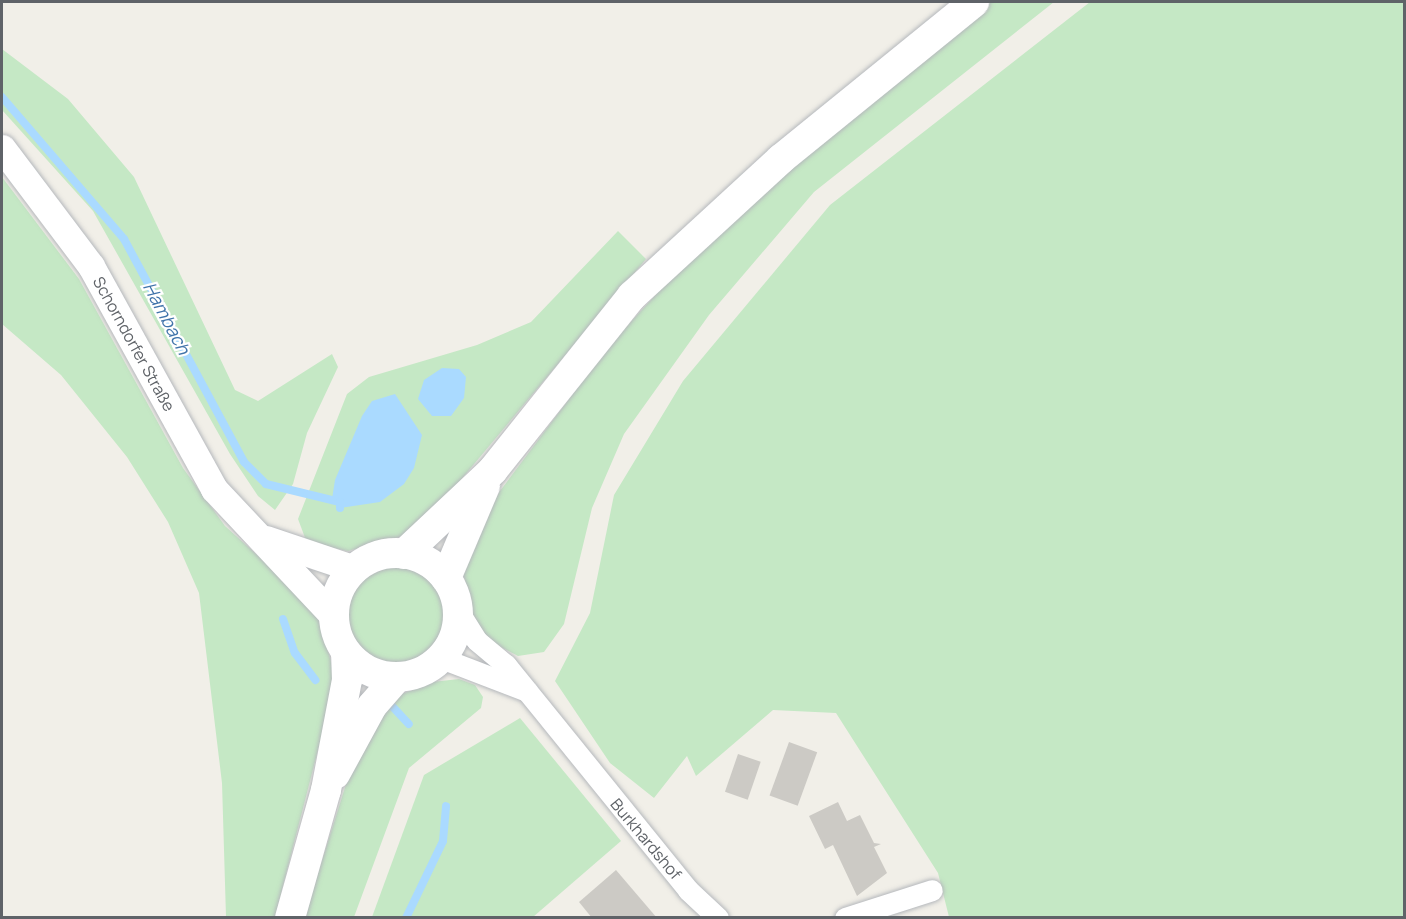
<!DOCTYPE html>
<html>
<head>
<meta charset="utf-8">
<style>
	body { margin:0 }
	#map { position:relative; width:1406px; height:919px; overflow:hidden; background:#f1efe8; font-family:Manrope,sans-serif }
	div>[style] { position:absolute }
	.green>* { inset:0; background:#c5e8c5 }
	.round { border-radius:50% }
	.water>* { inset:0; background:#aadaff }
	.stream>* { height:8px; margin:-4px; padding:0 4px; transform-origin:4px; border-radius:4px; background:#aadaff }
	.building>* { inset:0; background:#cccac5; transform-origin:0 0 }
	.roads { filter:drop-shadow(0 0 2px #b5b8bc) drop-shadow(0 0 2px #b5b8bc) }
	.minor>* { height:21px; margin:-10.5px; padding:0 10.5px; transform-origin:10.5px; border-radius:10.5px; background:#fff }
	.tertiary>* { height:27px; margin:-13.5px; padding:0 13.5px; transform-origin:13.5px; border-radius:13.5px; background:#fff }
	.secondary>* { height:30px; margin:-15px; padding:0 15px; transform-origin:15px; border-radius:15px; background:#fff }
	.secondary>.ring { margin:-15px; padding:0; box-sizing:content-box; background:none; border:30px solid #fff; border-radius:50% }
	span { translate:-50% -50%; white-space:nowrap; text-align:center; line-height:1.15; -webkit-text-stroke:4.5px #fff; paint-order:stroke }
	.street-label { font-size:16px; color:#5f6368 }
	.water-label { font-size:18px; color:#4174aa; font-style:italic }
	.frame { position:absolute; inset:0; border:3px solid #5f6368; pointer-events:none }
</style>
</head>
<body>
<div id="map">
	<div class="green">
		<i style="clip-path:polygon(990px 2px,1054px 2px,814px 192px,709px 315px,624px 434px,592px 508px,564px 624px,544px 652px,518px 656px,491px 642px,473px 617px,463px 572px,469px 547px,500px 491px,608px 347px,693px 254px,853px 110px)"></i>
		<i style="clip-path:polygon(1090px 2px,1404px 2px,1404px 917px,949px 917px,938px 873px,836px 713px,773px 710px,696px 776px,687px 756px,654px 798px,610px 763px,555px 681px,590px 613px,614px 495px,683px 381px,830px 205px)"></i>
		<i style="clip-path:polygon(2px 49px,68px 99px,134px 177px,235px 390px,258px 401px,332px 354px,338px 367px,307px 433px,293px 484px,275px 510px,258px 496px,230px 454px,93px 211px,2px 110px)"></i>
		<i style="clip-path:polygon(2px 177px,79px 279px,183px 468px,225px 526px,306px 599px,319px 618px,336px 680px,275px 917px,226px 917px,222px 783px,199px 593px,168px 522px,127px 457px,61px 375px,2px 324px)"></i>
		<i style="clip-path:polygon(618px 231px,646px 259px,417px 532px,348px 551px,307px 543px,298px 519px,347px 394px,369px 377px,477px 345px,531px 322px)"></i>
		<i class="round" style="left:346px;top:565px;width:98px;height:98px"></i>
		<i style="clip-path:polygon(459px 679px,475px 685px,483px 697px,481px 708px,409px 768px,354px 917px,304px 918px,353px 762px,392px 698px,432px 682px)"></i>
		<i style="clip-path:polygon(520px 718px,621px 841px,533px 917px,372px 917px,424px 775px)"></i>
	</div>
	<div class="water">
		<i style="clip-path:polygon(442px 368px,459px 369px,466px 377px,464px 398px,451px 416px,432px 416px,418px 399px,424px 380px)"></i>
		<i style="clip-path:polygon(395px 394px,422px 435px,414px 468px,404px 484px,380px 502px,340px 508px,332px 499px,335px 480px,362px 416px,372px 401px)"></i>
	</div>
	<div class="stream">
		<i style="left:2px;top:97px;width:187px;rotate:49.3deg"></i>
		<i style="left:124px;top:239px;width:253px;rotate:61.7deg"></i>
		<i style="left:244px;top:462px;width:31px;rotate:45deg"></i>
		<i style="left:266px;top:484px;width:76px;rotate:13.7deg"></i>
		<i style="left:340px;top:502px;width:6px;rotate:90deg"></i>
		<i style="left:283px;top:619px;width:36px;rotate:71deg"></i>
		<i style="left:295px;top:653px;width:34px;rotate:53deg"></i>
		<i style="left:391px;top:705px;width:26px;rotate:47deg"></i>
		<i style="left:406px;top:918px;width:85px;rotate:-64.3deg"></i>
		<i style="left:443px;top:841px;width:35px;rotate:-85deg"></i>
	</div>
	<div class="building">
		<i style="left:789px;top:742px;width:30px;height:57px;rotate:20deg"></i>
		<i style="left:738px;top:754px;width:24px;height:40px;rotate:19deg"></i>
		<i style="clip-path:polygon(838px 802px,847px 821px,860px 815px,874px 843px,881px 844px,874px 847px,887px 873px,857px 896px,833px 845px,825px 849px,809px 816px)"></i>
		<i style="clip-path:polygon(616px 870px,657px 918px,592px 918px,579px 902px)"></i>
	</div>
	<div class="roads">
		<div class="minor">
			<i style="left:457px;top:609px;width:36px;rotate:58deg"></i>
			<i style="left:476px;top:640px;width:39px;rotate:40deg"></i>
			<i style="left:506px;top:665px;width:289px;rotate:51deg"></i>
			<i style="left:688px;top:890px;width:41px;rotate:43deg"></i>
			<i style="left:441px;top:658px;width:92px;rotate:21deg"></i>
			<i style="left:845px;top:918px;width:91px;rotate:-17.8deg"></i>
		</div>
		<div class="tertiary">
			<i style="left:2px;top:148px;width:148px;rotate:53deg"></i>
			<i style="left:91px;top:266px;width:255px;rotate:61.1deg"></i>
			<i style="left:214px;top:489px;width:175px;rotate:46.8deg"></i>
			<i style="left:266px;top:539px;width:94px;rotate:18.6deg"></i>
		</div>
		<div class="secondary">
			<i class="ring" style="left:334px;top:553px;width:94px;height:94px"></i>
			<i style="left:404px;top:554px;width:122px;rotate:-43.3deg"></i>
			<i style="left:493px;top:470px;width:223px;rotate:-51.4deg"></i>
			<i style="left:632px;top:296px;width:202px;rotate:-42.6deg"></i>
			<i style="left:781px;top:159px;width:249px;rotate:-39.1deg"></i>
			<i style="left:446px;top:578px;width:100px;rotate:-67deg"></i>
			<i style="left:335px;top:774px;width:77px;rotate:-61.4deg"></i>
			<i style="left:372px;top:706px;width:37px;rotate:-49deg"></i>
			<i style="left:290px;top:918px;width:133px;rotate:-74.3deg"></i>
			<i style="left:326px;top:790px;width:112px;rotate:-79.2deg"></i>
			<i style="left:347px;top:680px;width:27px;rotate:-92deg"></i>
		</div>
	</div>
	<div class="street-label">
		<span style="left:134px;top:344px;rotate:61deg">Schorndorfer Straße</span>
		<span style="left:646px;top:839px;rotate:50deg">Burkhardshof</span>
	</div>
	<div class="water-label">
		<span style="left:167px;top:318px;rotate:62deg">Hambach</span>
	</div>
	<div class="frame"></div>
</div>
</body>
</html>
